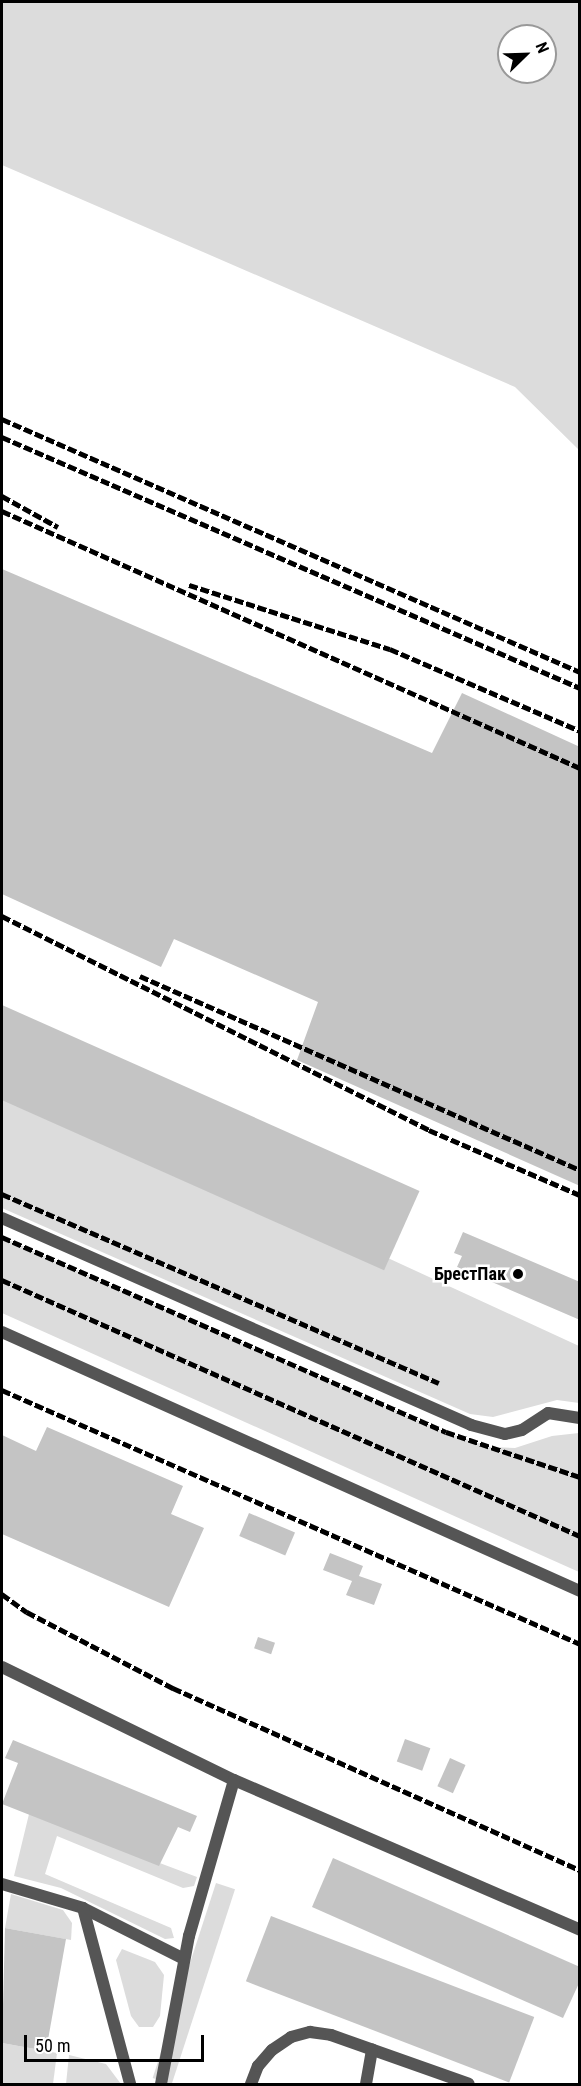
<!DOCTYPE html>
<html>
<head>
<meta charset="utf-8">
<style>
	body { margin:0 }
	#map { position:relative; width:581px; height:2086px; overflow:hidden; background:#fff; font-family:"Roboto Condensed",sans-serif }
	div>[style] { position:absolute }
	.green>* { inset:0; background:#dcdcdc; transform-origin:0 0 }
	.building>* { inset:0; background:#c4c4c4; transform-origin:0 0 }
	.lane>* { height:12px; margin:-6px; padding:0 6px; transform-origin:6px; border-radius:6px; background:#555 }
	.rail>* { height:4.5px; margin-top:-2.25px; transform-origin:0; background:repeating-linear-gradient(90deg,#000 0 9px,transparent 0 12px) }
	.dots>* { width:16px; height:16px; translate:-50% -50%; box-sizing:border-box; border:3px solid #fff; border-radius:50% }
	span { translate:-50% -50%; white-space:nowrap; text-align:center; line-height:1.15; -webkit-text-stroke:5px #fff; paint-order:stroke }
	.poi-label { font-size:18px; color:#000; font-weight:700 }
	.right { translate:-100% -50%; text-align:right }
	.frame { position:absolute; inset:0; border:3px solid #000; pointer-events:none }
	.north { position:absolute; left:497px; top:24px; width:60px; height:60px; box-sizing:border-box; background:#fff; border:2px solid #999; border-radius:50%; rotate:67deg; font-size:16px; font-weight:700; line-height:24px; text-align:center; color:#000 }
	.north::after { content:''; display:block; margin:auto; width:21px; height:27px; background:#000; clip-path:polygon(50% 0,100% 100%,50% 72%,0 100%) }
	.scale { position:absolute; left:24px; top:2035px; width:180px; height:27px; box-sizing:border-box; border:3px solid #000; border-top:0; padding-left:8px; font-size:18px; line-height:21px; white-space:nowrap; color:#000; -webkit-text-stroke:4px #fff; paint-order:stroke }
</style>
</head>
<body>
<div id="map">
	<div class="green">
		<i style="clip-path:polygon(evenodd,2px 2px,579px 2px,579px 450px,515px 387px,2px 165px,2px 2px,509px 36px,545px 36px,545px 72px,509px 72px,509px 36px)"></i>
		<i style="clip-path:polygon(2px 1092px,390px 1259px,579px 1346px,579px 1403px,557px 1400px,493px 1417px,470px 1414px,2px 1208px)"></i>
		<i style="clip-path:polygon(2px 1237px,446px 1432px,490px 1447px,515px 1448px,552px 1436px,579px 1433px,579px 1572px,2px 1313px)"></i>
		<i style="clip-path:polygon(29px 1814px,197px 1877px,194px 1886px,183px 1888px,57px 1836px,45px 1874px,171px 1928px,174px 1938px,165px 1939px,61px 1888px,14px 1876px)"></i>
		<i style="left:216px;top:1883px;width:20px;height:205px;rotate:18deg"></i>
		<i style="clip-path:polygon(11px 1894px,63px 1910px,72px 1923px,71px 1940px,5px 1928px)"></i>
		<i style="clip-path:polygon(122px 1949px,155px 1962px,164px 1975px,160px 2016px,153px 2027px,139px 2027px,131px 2016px,116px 1960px)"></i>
		<i style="clip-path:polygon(2px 2043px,57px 2053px,53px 2084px,2px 2084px)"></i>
		<i style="clip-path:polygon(69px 2055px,106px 2064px,121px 2084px,66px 2084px)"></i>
	</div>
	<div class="building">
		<i style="clip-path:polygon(2px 569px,432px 753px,462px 693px,580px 747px,580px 1186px,297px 1060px,318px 1002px,174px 939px,161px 967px,2px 894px)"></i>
		<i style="left:2px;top:1005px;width:457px;height:87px;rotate:24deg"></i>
		<i style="clip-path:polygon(463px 1232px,580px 1282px,580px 1320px,457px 1267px,462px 1256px,454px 1253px)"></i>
		<i style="clip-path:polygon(47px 1427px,183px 1486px,171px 1514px,204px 1528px,169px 1607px,2px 1534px,2px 1435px,36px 1451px)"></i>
		<i style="left:249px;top:1513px;width:50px;height:25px;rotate:23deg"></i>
		<i style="clip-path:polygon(330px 1553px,363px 1566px,359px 1576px,382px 1584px,374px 1605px,346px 1595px,352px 1581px,323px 1570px)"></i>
		<i style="left:258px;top:1637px;width:18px;height:12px;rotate:19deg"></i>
		<i style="left:405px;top:1739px;width:27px;height:24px;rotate:20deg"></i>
		<i style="clip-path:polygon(13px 1740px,197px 1816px,190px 1832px,178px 1827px,159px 1866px,2px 1804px,18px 1763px,5px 1758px)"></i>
		<i style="left:450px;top:1758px;width:17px;height:31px;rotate:24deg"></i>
		<i style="clip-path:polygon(333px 1858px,580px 1967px,580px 1981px,563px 2018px,312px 1907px)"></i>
		<i style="left:271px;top:1916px;width:282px;height:70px;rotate:21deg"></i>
		<i style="clip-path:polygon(5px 1928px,66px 1939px,46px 2051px,2px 2043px)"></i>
	</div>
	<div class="lane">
		<i style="left:2px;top:1218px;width:513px;rotate:23.81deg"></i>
		<i style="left:471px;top:1425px;width:35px;rotate:15deg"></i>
		<i style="left:505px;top:1434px;width:17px;rotate:-13deg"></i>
		<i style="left:522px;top:1430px;width:31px;rotate:-33deg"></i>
		<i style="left:548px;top:1413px;width:32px;rotate:9deg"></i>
		<i style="left:2px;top:1332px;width:633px;rotate:24.14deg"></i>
		<i style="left:2px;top:1667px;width:258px;rotate:26deg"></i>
		<i style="left:234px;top:1780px;width:377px;rotate:23.4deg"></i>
		<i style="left:2px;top:1884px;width:84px;rotate:16.5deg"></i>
		<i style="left:83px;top:1908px;width:113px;rotate:26.8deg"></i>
		<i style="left:83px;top:1908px;width:182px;rotate:75deg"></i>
		<i style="left:161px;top:2084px;width:151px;rotate:-79.3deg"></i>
		<i style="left:189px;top:1936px;width:162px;rotate:-73.9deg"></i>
		<i style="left:251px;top:2084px;width:19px;rotate:-69deg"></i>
		<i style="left:258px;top:2066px;width:21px;rotate:-49deg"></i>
		<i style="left:272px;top:2050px;width:23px;rotate:-34deg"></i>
		<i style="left:291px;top:2037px;width:20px;rotate:-15deg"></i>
		<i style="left:310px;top:2032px;width:21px;rotate:8deg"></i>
		<i style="left:331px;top:2035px;width:146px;rotate:19.5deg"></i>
		<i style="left:366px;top:2084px;width:35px;rotate:-80deg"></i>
	</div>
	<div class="rail">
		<i style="left:2px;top:419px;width:631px;rotate:23.64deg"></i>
		<i style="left:2px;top:437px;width:630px;rotate:23.47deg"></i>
		<i style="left:2px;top:496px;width:64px;rotate:29deg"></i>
		<i style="left:2px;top:511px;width:633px;rotate:23.97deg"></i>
		<i style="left:189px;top:585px;width:211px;rotate:17.7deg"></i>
		<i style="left:390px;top:649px;width:207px;rotate:23.3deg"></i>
		<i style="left:2px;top:916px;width:478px;rotate:26.6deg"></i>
		<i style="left:429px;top:1130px;width:164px;rotate:23.3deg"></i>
		<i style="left:140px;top:976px;width:481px;rotate:23.8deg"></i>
		<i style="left:2px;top:1194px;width:476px;rotate:23.4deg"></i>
		<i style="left:2px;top:1237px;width:485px;rotate:23.7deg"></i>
		<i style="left:446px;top:1432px;width:141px;rotate:18.6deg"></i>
		<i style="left:2px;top:1280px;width:632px;rotate:23.89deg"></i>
		<i style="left:2px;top:1390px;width:631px;rotate:23.72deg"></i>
		<i style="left:2px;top:1594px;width:31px;rotate:36deg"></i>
		<i style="left:27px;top:1612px;width:165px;rotate:27.5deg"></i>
		<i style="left:173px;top:1688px;width:446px;rotate:24.1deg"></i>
	</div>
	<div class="dots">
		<i style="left:518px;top:1274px;background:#000"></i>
	</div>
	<div class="poi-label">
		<span class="right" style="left:506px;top:1274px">БрестПак</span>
	</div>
	<div class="frame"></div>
	<div class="north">N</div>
	<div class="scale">50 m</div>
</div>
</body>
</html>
